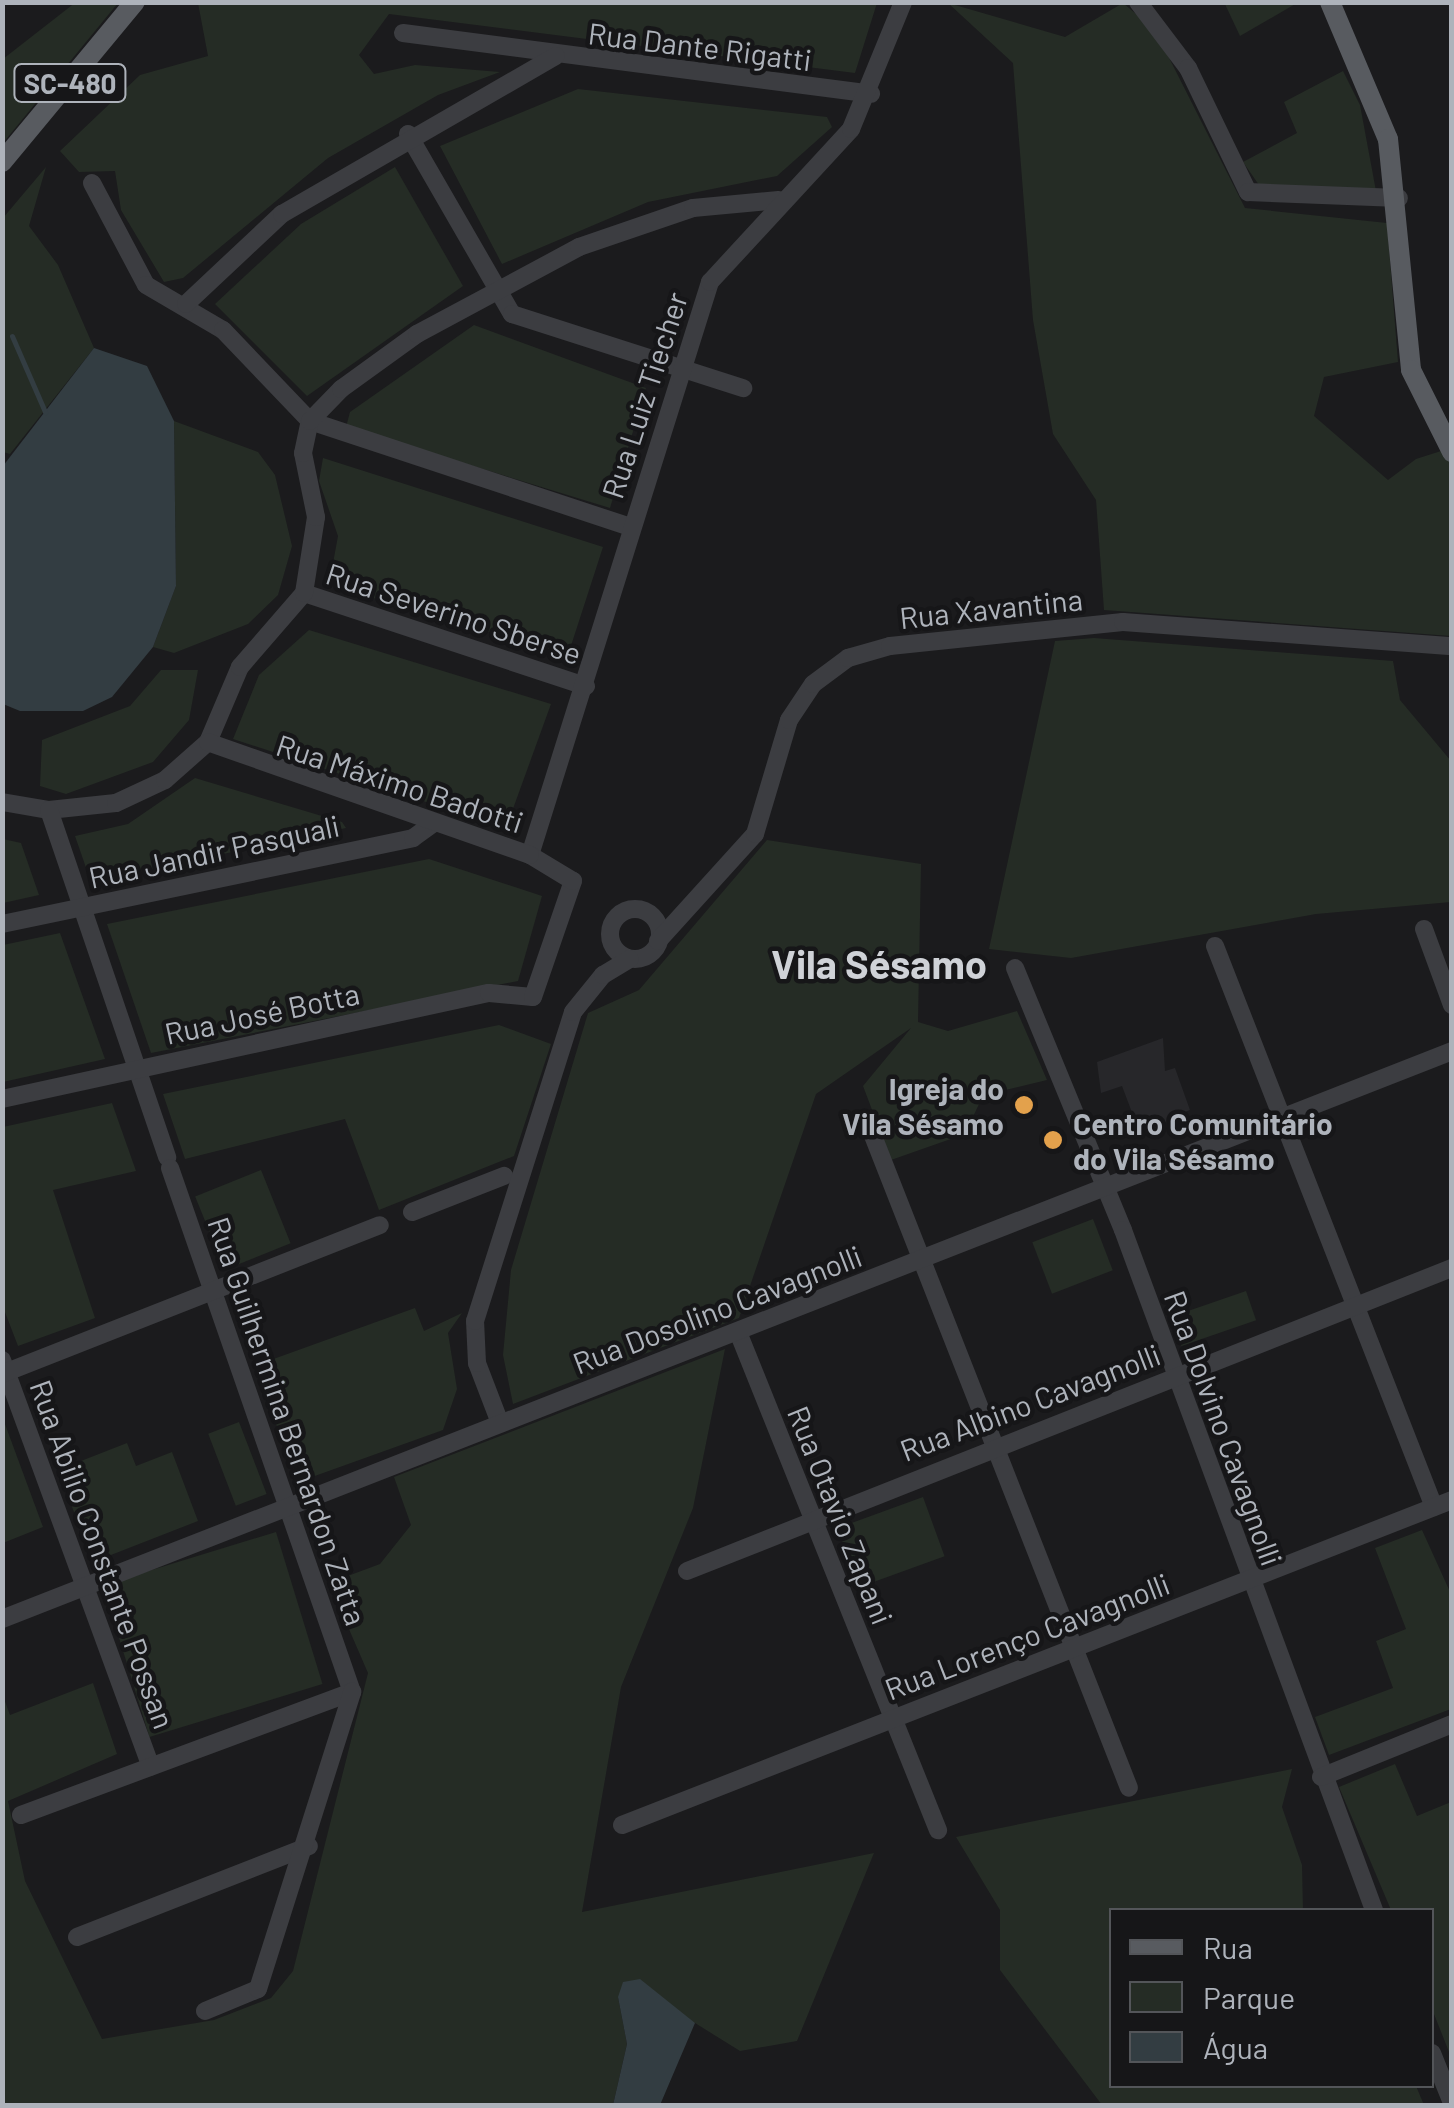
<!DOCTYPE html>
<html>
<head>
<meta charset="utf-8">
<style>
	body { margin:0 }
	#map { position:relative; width:1454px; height:2108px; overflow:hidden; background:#1b1b1d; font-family:Barlow,sans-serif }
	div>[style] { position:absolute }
	.built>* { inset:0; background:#27272a }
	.green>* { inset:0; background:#252c25; transform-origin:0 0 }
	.water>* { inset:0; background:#333d42 }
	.stream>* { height:5px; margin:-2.5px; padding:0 2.5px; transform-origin:2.5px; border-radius:2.5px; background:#333d42 }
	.minor>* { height:18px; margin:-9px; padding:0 9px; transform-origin:9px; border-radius:9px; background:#3c3d41 }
	.minor>.ring { margin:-9px; padding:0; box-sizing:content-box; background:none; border:18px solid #3c3d41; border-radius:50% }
	.major>* { height:20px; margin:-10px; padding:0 10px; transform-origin:10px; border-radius:10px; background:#585b60 }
	.dots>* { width:28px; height:28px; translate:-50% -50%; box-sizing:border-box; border:5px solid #161618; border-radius:50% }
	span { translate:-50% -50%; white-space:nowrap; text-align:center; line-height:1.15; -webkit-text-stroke:9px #161618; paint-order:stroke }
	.shield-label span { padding:2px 8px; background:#161618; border:2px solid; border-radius:8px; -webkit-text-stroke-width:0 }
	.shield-label { font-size:28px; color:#aeb3bb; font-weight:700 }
	.street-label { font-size:30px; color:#aeb3bb }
	.poi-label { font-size:30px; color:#aeb3bb; font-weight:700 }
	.right { translate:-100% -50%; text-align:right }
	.left { translate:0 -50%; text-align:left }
	.district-label { font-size:40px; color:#cfd2d7; font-weight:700 }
	.frame { position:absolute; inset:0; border:5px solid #aeb3bb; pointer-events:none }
	.legend { position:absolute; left:1109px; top:1908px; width:325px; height:180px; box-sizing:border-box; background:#161618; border:2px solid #535559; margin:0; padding:12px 18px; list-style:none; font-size:30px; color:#aeb3bb }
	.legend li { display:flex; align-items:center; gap:20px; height:50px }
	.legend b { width:50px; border:2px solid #535559 }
</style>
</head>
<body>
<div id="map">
	<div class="built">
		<i style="clip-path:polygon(1163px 1038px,1165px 1071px,1175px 1068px,1190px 1110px,1175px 1116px,1178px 1126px,1139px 1131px,1122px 1086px,1101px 1093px,1097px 1062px)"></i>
	</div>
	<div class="green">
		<i style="clip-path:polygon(76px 2px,118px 3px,3px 143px,3px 59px)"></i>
		<i style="clip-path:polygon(1224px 2px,1297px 2px,1297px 3px,1240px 36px)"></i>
		<i style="clip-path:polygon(198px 3px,198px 2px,877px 3px,855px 73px,389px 14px,359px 55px,374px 74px,415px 65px,500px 72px,438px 95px,328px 158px,183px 278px,164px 282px,121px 210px,115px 171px,79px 172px,60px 151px,140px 75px,208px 56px)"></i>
		<i style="clip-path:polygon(948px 3px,1065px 37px,1123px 3px,1155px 30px,1245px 208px,1387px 223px,1398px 362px,1324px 377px,1314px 416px,1388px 480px,1416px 459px,1441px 451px,1451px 461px,1451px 636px,1104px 610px,1096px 500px,1053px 434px,1033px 320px,1013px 63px)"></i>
		<i style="clip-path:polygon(1343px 71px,1360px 105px,1376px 191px,1259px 185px,1243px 162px,1297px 133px,1284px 102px)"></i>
		<i style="clip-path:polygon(578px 89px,827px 117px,832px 127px,777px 176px,648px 202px,502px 264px,440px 146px)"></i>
		<i style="clip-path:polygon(46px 167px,29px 226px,58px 265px,94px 348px,10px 454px,3px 452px,3px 218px)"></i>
		<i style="clip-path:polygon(395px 167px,463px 286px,307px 396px,215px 304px,301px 224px)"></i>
		<i style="clip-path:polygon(474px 325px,646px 388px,610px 508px,346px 427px,350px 412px)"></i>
		<i style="clip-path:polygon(174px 421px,258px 452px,275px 475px,292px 546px,278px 595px,248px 624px,174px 653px,153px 647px,176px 586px)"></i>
		<i style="clip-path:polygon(323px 458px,603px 547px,568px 655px,329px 585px,338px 536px,319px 481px)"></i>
		<i style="clip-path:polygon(309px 630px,551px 704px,506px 828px,233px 739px,259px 675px)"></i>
		<i style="clip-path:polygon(1094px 638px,1393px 661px,1400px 700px,1451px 761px,1451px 902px,1316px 914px,1071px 958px,989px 949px,1055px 641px)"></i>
		<i style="clip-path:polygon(161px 670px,198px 670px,189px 720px,153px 762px,66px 794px,40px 786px,42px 740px,130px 706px)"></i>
		<i style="clip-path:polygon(195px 778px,342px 822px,346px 828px,91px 882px,75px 836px,128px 824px)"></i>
		<i style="clip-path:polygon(3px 839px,21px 843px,39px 895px,3px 903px)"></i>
		<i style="clip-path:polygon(767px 840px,921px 864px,918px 1022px,948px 1031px,1017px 1011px,1047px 1080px,997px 1092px,979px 1104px,965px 1134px,891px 1160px,863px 1086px,911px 1028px,816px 1094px,739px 1318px,513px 1404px,503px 1355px,511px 1270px,588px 1013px,639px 990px)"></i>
		<i style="clip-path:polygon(429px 859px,542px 896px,518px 981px,151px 1053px,107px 924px)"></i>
		<i style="clip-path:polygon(60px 933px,105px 1059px,3px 1082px,3px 945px)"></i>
		<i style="clip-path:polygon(499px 1025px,551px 1044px,514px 1156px,379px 1210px,345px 1119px,185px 1159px,163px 1094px)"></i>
		<i style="clip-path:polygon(112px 1103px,136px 1171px,53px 1190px,95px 1318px,18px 1346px,3px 1307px,3px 1127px)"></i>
		<i style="left:261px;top:1170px;width:79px;height:71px;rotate:68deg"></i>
		<i style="left:1093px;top:1219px;width:55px;height:65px;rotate:69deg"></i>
		<i style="left:1246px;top:1291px;width:31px;height:79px;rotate:71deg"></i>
		<i style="clip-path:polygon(415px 1308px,424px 1331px,462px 1313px,448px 1333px,457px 1389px,443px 1430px,298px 1482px,254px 1366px)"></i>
		<i style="clip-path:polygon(725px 1349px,693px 1508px,621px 1687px,582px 1912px,874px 1853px,797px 2041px,740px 2051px,695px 2023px,618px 1997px,627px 2044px,613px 2105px,3px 2105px,2px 1693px,10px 1715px,93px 1683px,117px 1754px,8px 1801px,25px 1881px,102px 2039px,214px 2020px,271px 1998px,293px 1971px,368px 1673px,329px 1583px,380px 1564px,411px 1525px,394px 1477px)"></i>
		<i style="clip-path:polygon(2px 1416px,43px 1527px,3px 1543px,2px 1543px)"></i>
		<i style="left:239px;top:1422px;width:77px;height:33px;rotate:69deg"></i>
		<i style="clip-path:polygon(127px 1443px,136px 1466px,172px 1452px,198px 1521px,93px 1562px,58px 1470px)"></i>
		<i style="left:923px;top:1497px;width:63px;height:91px;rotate:70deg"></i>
		<i style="clip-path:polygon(1422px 1530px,1451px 1594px,1451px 1709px,1329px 1755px,1315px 1717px,1393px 1688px,1376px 1641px,1406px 1629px,1375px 1548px)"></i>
		<i style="left:276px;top:1532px;width:159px;height:181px;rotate:73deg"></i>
		<i style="clip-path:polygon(1395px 1764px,1417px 1816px,1451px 1802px,1451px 2057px,1432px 2009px,1432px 1910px,1391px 1910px,1339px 1787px)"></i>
		<i style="clip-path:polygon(1292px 1769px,1282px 1807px,1302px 1865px,1303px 1910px,1112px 1910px,1112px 2086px,1416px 2086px,1424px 2105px,1102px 2105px,1000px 1970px,1000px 1910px,956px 1837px)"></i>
	</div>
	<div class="water">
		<i style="clip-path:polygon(94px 348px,147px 366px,174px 421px,176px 586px,153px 647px,112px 697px,83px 711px,20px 711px,3px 704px,3px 466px)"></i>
		<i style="clip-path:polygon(640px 1979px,695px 2023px,660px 2105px,613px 2105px,627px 2044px,618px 1997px,623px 1982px)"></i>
	</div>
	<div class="stream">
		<i style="left:12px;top:336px;width:83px;rotate:66.5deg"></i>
	</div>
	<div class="minor">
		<i style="left:1138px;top:2px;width:83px;rotate:52.9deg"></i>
		<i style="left:1188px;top:68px;width:138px;rotate:64.2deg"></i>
		<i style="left:1248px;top:192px;width:151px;rotate:2.3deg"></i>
		<i style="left:403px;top:33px;width:472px;rotate:7.4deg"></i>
		<i style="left:408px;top:134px;width:208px;rotate:60deg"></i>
		<i style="left:512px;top:314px;width:243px;rotate:17.8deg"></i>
		<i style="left:92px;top:183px;width:115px;rotate:62.1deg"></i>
		<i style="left:146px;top:285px;width:89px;rotate:30.3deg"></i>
		<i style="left:223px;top:330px;width:126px;rotate:46.3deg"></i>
		<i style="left:310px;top:421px;width:338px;rotate:18.3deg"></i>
		<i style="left:186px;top:304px;width:132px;rotate:-43.2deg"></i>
		<i style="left:282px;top:214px;width:316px;rotate:-30deg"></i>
		<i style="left:304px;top:593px;width:297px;rotate:18.3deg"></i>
		<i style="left:2px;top:802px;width:48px;rotate:9.7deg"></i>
		<i style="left:49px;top:810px;width:67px;rotate:-6deg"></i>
		<i style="left:116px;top:803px;width:54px;rotate:-25.1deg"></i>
		<i style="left:165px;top:780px;width:57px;rotate:-41.5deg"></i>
		<i style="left:208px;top:742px;width:82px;rotate:-66.9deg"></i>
		<i style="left:240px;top:667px;width:98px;rotate:-49.1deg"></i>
		<i style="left:304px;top:593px;width:77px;rotate:-81deg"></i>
		<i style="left:316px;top:517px;width:65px;rotate:-101.5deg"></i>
		<i style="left:303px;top:453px;width:33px;rotate:-78deg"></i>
		<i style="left:310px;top:421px;width:45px;rotate:-45.9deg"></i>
		<i style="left:341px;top:389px;width:94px;rotate:-35.9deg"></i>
		<i style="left:417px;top:334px;width:184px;rotate:-28.2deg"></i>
		<i style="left:579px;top:247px;width:120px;rotate:-18.9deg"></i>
		<i style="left:693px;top:208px;width:86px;rotate:-5.3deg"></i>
		<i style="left:49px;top:810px;width:367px;rotate:71.2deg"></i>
		<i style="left:530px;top:855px;width:601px;rotate:-72.56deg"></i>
		<i style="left:710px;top:282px;width:208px;rotate:-47.3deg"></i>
		<i style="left:851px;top:129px;width:137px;rotate:-67.7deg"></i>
		<i class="ring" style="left:610px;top:909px;width:32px;height:32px"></i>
		<i style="left:2px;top:924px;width:420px;rotate:-11.8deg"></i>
		<i style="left:413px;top:838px;width:24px;rotate:-36deg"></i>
		<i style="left:1424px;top:929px;width:81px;rotate:69.8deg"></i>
		<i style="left:658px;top:941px;width:144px;rotate:-47.8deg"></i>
		<i style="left:755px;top:834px;width:119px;rotate:-73.4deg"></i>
		<i style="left:789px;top:720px;width:43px;rotate:-56.3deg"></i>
		<i style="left:813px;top:684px;width:44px;rotate:-36.6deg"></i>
		<i style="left:848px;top:658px;width:44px;rotate:-15.9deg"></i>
		<i style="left:890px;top:646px;width:234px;rotate:-5.9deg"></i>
		<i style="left:1123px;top:622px;width:330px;rotate:4.2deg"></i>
		<i style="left:1215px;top:946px;width:602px;rotate:68.68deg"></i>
		<i style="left:1015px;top:968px;width:283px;rotate:67.6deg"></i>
		<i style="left:1123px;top:1230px;width:725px;rotate:69.74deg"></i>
		<i style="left:2px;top:1099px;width:498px;rotate:-12.3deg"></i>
		<i style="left:489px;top:993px;width:44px;rotate:5.2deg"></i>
		<i style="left:533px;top:997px;width:123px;rotate:-71deg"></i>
		<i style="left:573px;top:881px;width:50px;rotate:-148.8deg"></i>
		<i style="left:530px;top:855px;width:341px;rotate:-160.7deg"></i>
		<i style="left:868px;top:1123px;width:714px;rotate:68.57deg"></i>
		<i style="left:170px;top:1168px;width:555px;rotate:70.85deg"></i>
		<i style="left:412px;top:1212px;width:99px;rotate:-21.4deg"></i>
		<i style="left:738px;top:1332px;width:537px;rotate:68.12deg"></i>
		<i style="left:2px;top:1360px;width:433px;rotate:69.9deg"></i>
		<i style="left:2px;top:1374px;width:406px;rotate:-21.5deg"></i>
		<i style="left:500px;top:1423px;width:64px;rotate:-111deg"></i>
		<i style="left:477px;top:1363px;width:42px;rotate:-92.7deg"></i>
		<i style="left:475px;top:1321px;width:324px;rotate:-72.4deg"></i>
		<i style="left:573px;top:1012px;width:48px;rotate:-51deg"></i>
		<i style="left:603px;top:975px;width:31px;rotate:-31deg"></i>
		<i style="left:687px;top:1571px;width:823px;rotate:-21.61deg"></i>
		<i style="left:2px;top:1619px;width:1557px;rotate:-21.39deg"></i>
		<i style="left:1321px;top:1777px;width:141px;rotate:-22deg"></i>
		<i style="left:21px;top:1815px;width:353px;rotate:-20.4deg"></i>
		<i style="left:622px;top:1825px;width:891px;rotate:-21.38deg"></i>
		<i style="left:77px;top:1937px;width:249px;rotate:-21.4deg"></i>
		<i style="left:205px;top:2011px;width:57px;rotate:-22.5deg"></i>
		<i style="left:258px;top:1989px;width:312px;rotate:-72.4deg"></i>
		<i style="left:1432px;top:2053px;width:54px;rotate:68.2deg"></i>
	</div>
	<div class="major">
		<i style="left:1330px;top:2px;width:149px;rotate:67.1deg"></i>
		<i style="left:1388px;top:139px;width:232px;rotate:84.3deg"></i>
		<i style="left:1411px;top:370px;width:92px;rotate:63.4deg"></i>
		<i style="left:2px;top:162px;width:208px;rotate:-50.3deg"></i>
	</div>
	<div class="dots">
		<i style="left:1024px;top:1105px;background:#e3a14c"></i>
		<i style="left:1053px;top:1140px;background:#e3a14c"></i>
	</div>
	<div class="shield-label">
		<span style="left:70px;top:83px">SC-480</span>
	</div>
	<div class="street-label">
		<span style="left:700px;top:46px;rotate:7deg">Rua Dante Rigatti</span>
		<span style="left:644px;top:395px;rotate:-72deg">Rua Luiz Tiecher</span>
		<span style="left:991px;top:608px;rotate:-6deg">Rua Xavantina</span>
		<span style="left:454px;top:613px;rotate:18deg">Rua Severino Sberse</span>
		<span style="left:400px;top:783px;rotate:18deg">Rua Máximo Badotti</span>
		<span style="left:214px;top:851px;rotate:-12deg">Rua Jandir Pasquali</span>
		<span style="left:262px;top:1013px;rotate:-12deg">Rua José Botta</span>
		<span style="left:717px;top:1309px;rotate:-21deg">Rua Dosolino Cavagnolli</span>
		<span style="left:1030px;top:1402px;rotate:-21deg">Rua Albino Cavagnolli</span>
		<span style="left:288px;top:1421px;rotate:71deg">Rua Guilhermina Bernardon Zatta</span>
		<span style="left:1224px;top:1428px;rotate:70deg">Rua Dolvino Cavagnolli</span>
		<span style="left:841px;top:1515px;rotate:68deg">Rua Otavio Zapani</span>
		<span style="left:103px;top:1554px;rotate:70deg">Rua Abilio Constante Possan</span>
		<span style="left:1027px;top:1636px;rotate:-21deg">Rua Lorenço Cavagnolli</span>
	</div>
	<div class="poi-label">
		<span class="right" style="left:1004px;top:1105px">Igreja do<br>Vila Sésamo</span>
		<span class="left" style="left:1073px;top:1140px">Centro Comunitário<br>do Vila Sésamo</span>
	</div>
	<div class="district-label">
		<span style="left:879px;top:963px">Vila Sésamo</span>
	</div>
	<div class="frame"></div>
	<ul class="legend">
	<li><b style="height:12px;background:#585b60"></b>Rua</li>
	<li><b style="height:28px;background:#252c25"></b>Parque</li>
	<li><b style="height:28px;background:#333d42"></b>Água</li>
	</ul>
</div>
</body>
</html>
